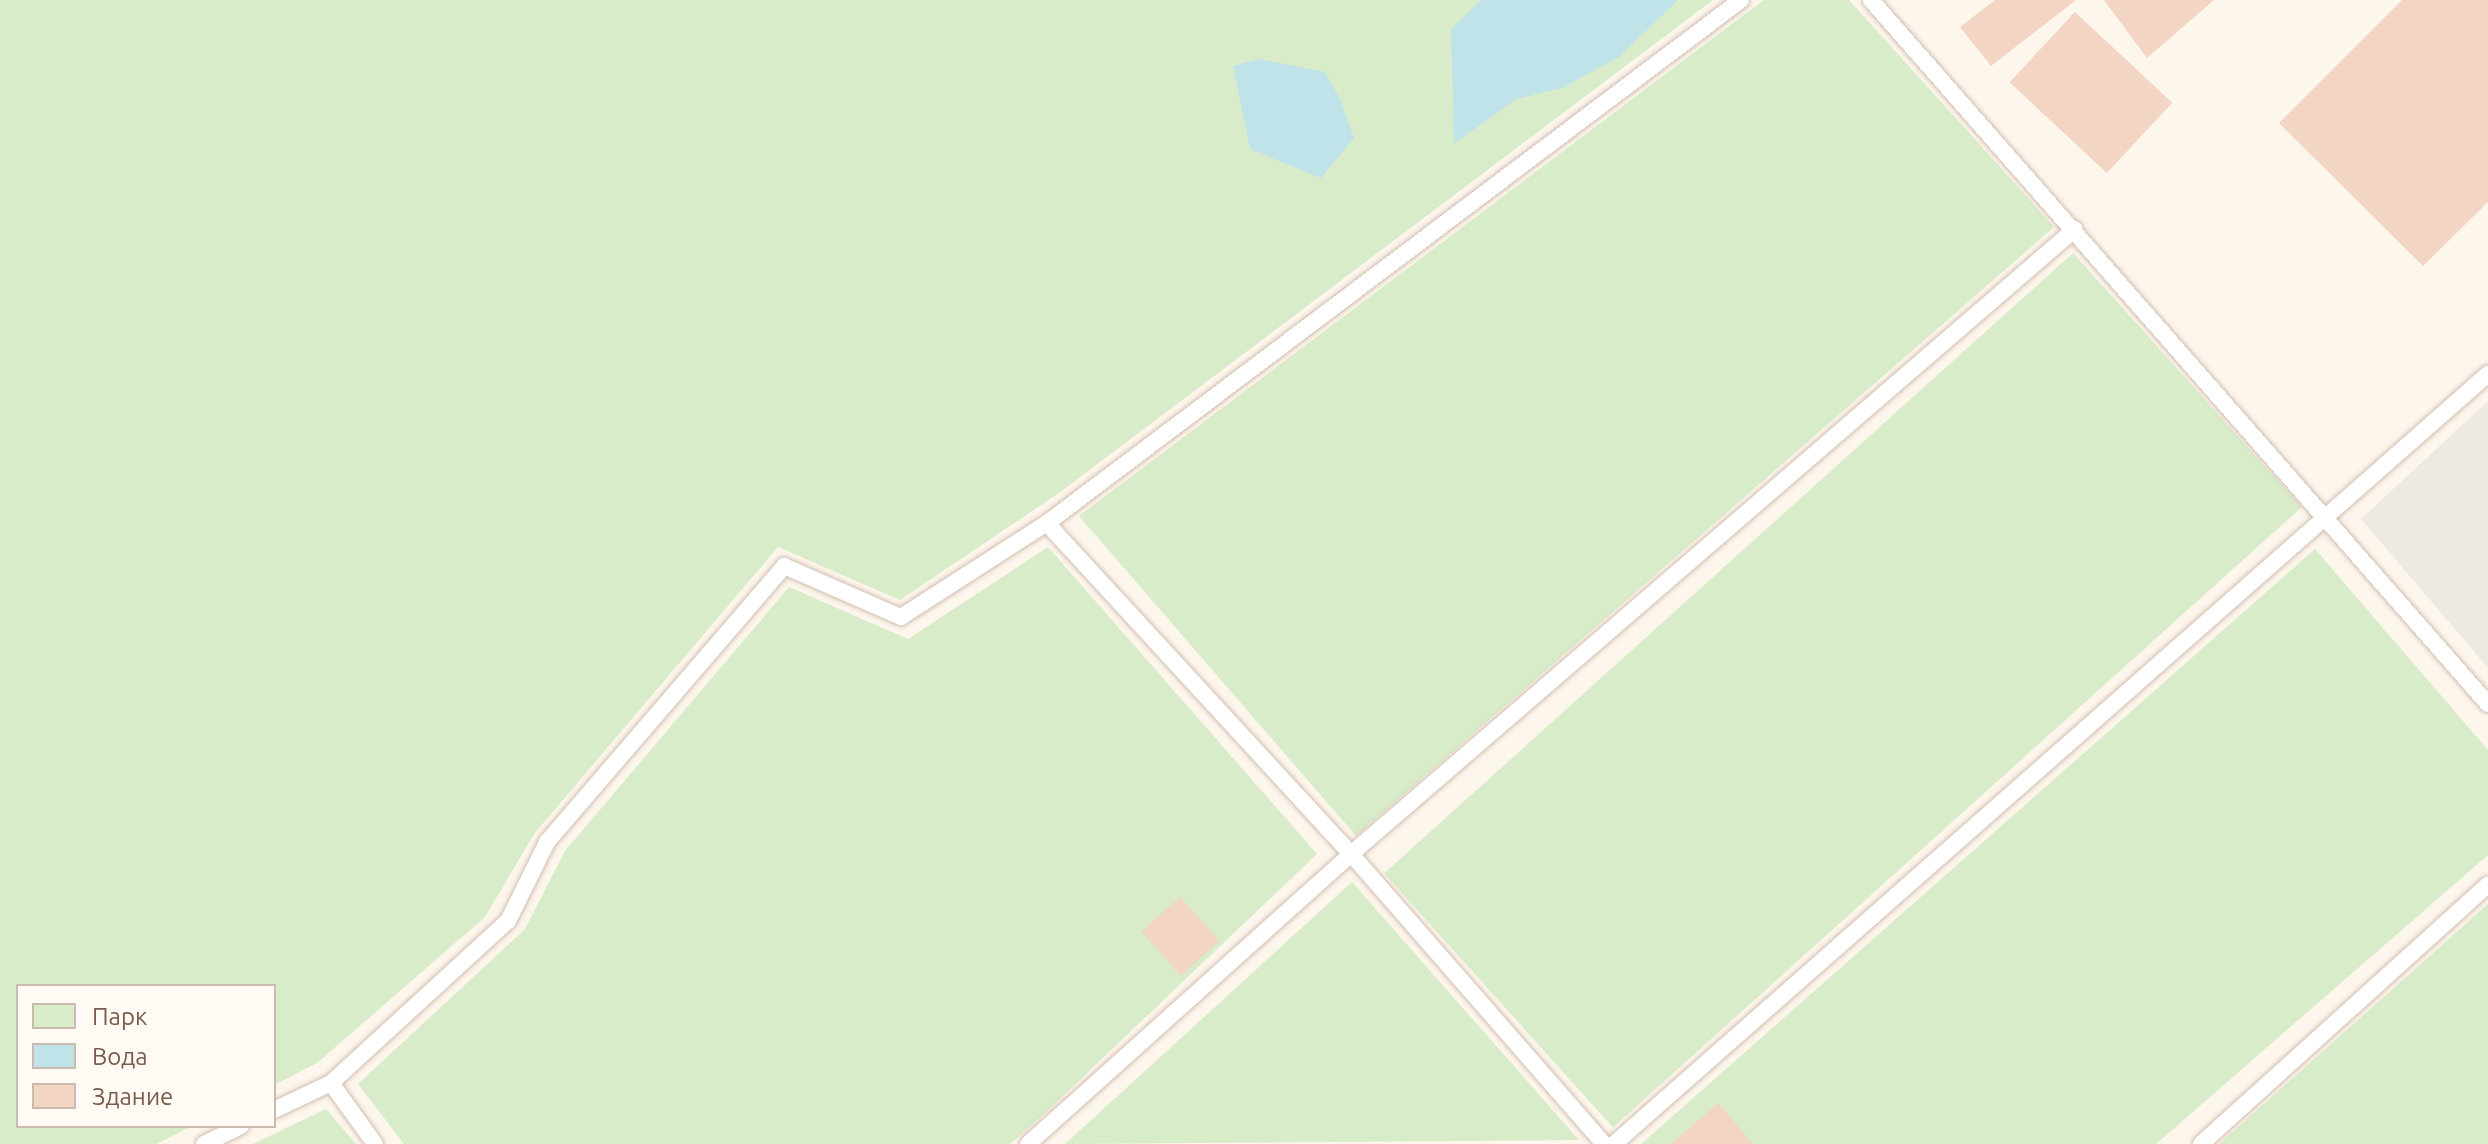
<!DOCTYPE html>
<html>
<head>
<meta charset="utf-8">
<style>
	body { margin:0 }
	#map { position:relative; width:2488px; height:1144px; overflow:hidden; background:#fdf6ec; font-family:Ubuntu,sans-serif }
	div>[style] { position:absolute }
	.industrial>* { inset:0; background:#efe9e4 }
	.green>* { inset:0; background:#d8ecc9; transform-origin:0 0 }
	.water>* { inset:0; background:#bfe3e8 }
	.building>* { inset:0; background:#f3d5c3; transform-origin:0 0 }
	.roads { filter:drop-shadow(0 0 2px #d1beb0) drop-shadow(0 0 2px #d1beb0) }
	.lane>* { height:16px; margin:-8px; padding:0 8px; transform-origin:8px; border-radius:8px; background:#fff }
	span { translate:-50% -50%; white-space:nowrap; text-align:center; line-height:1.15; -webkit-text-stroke:7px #fffaf3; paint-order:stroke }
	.legend { position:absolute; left:16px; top:984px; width:260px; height:144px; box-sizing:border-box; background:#fffaf3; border:2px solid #cabbb1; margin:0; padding:10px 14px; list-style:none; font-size:24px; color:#7a5c4d }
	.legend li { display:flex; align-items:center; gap:16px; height:40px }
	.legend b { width:40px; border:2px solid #cabbb1 }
</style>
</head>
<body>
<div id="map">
	<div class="industrial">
		<i style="clip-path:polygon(2488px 401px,2488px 668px,2361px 519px)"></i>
	</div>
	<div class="green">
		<i style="clip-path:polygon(0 0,1713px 0,1059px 493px,900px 600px,778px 547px,534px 834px,485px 917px,317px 1063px,274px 1085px,274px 986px,18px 986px,18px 1126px,192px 1126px,157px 1144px,0 1144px)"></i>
		<i style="clip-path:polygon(1764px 0,1849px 0,2054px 227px,1356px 836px,1079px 516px)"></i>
		<i style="left:2073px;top:253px;width:342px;height:927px;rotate:48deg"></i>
		<i style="clip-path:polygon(1048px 547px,1317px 854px,1044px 1114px,1010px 1144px,404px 1144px,358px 1084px,525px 929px,565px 851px,789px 587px,908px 639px)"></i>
		<i style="clip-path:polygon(2315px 549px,2488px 750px,2488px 855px,2156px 1144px,1641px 1144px)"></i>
		<i style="clip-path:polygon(1352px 882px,1579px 1140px,1065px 1144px)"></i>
		<i style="clip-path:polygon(2488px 904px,2488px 1144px,2219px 1144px)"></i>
		<i style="clip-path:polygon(326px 1109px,356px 1144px,253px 1144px)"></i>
	</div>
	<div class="water">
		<i style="clip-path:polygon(1481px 0,1678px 0,1619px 57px,1562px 88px,1516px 99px,1454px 144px,1451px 29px)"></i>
		<i style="clip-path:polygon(1260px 59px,1325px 72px,1340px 99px,1354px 138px,1321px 178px,1250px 149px,1233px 66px)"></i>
	</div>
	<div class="building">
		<i style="clip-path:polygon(1995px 0,2076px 0,1991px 66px,1960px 27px)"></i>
		<i style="clip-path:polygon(2104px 0,2214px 0,2147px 58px)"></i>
		<i style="clip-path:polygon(2402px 0,2488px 0,2488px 202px,2423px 266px,2279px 123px)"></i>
		<i style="left:2075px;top:12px;width:133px;height:96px;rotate:43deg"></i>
		<i style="left:1180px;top:897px;width:59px;height:52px;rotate:48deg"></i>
		<i style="clip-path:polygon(1718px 1103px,1753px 1144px,1671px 1144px)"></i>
	</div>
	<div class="roads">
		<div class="lane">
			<i style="left:1871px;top:0;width:936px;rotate:48.77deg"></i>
			<i style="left:331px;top:1083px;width:75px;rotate:54.2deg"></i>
			<i style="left:274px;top:1110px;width:63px;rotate:-25.3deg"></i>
			<i style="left:331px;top:1083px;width:240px;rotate:-42.5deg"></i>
			<i style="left:508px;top:921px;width:88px;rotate:-63.7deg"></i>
			<i style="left:547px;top:842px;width:364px;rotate:-49.3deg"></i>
			<i style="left:784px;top:566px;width:128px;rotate:23.6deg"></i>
			<i style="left:901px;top:617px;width:174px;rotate:-32.8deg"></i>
			<i style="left:1047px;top:523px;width:869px;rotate:-37deg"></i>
			<i style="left:204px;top:1144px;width:41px;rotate:-25.9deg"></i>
			<i style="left:1028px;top:1144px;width:434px;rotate:-41.9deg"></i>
			<i style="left:1351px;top:854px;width:449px;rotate:-132.6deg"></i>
			<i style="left:1604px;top:1144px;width:385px;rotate:-131.1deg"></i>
			<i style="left:1351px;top:854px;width:956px;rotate:-40.8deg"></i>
			<i style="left:1614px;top:1144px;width:1165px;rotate:-41.38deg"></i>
			<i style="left:2201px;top:1144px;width:387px;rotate:-42.1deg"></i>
		</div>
	</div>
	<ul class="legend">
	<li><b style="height:22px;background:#d8ecc9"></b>Парк</li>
	<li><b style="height:22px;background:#bfe3e8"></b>Вода</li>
	<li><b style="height:22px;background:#f3d5c3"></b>Здание</li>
	</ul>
</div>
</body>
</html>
